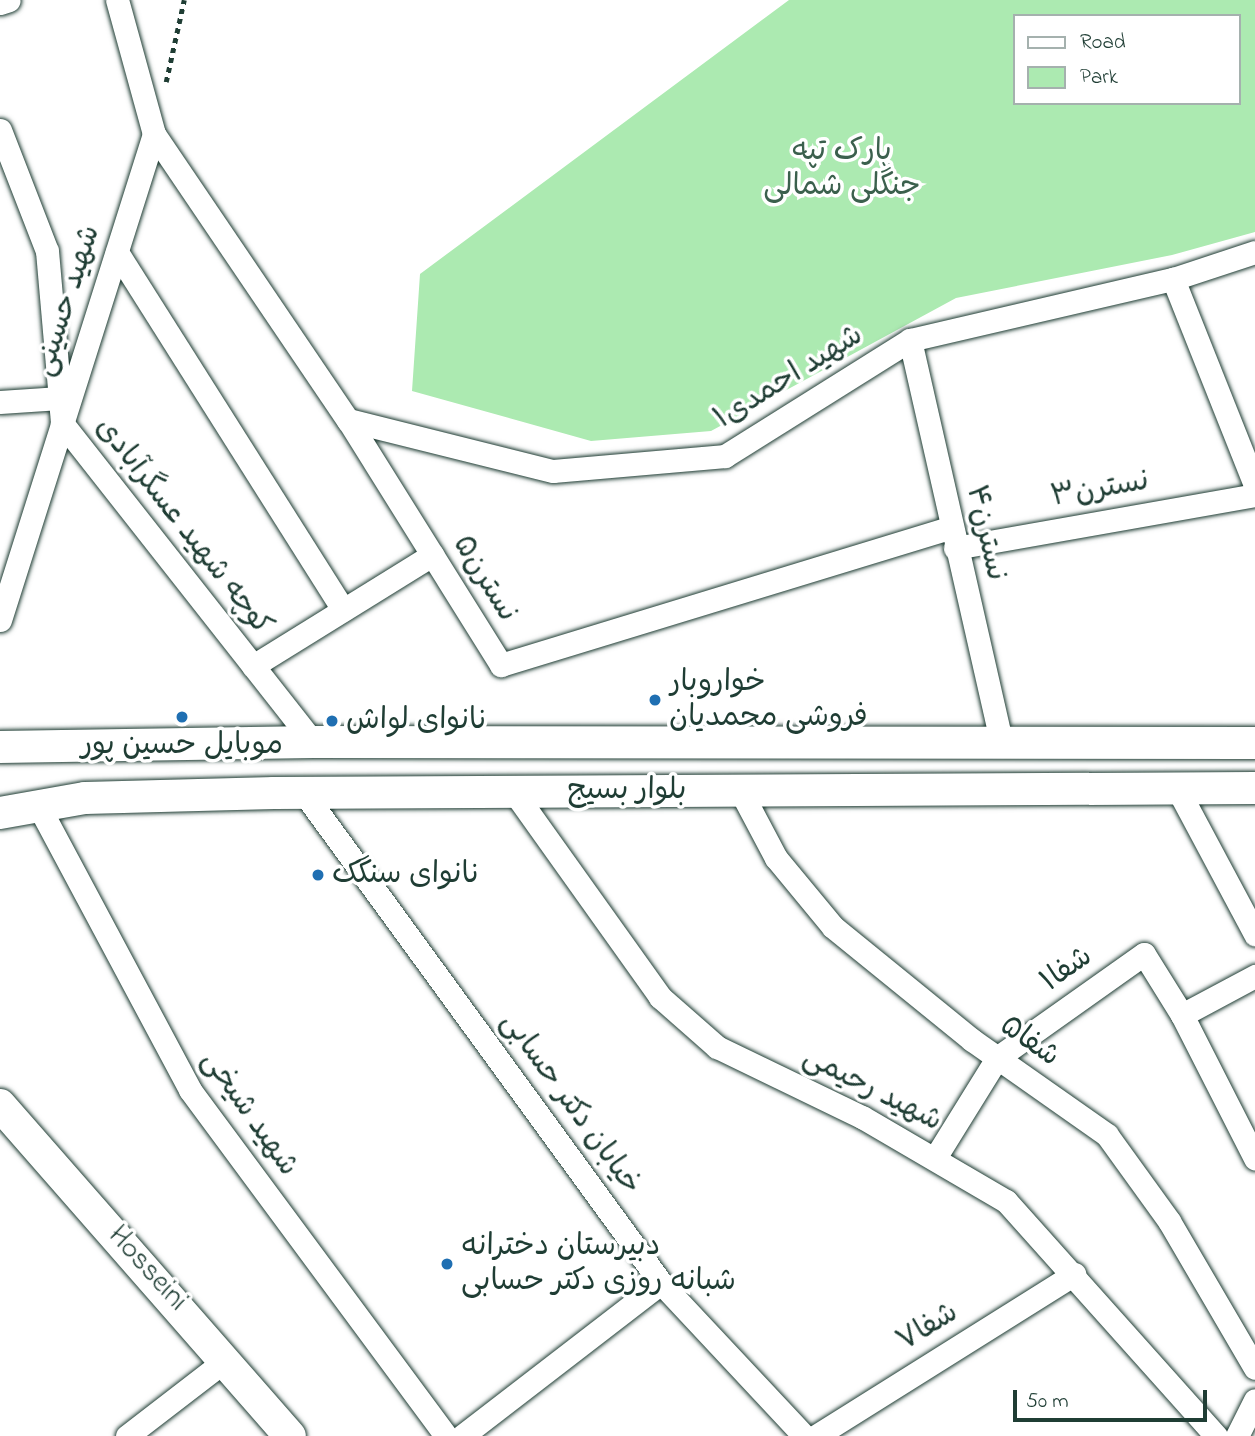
<!DOCTYPE html>
<html>
<head>
<meta charset="utf-8">
<style>
	body { margin:0 }
	#map { position:relative; width:1255px; height:1436px; overflow:hidden; background:#fff; font-family:"Indie Flower","Playpen Sans Arabic",sans-serif }
	div>[style] { position:absolute }
	.green>* { inset:0; background:#aceab1 }
	.path>* { height:4.5px; margin-top:-2.25px; transform-origin:0; background:repeating-linear-gradient(90deg,#1f3d34 0 5px,transparent 0 10px) }
	.roads { filter:drop-shadow(0 0 2px #1f3d34) drop-shadow(0 0 2px #1f3d34) }
	.street>* { height:23px; margin:-11.5px; padding:0 11.5px; transform-origin:11.5px; border-radius:11.5px; background:#fff }
	.secondary>* { height:32px; margin:-16px; padding:0 16px; transform-origin:16px; border-radius:16px; background:#fff }
	.dots>* { width:19px; height:19px; translate:-50% -50%; box-sizing:border-box; border:4px solid #fff; border-radius:50% }
	span { translate:-50% -50%; white-space:nowrap; text-align:center; line-height:1.15; -webkit-text-stroke:7px #fff; paint-order:stroke }
	.park-label { font-size:30px; color:#3b604d }
	.street-label { font-size:30px; color:#1f3d34 }
	.poi-label { font-size:30px; color:#1f3d34 }
	.left { translate:0 -50%; text-align:left }
	.legend { position:absolute; left:1013px; top:14px; width:228px; height:91px; box-sizing:border-box; background:#fff; border:2px solid #a5b1ae; margin:0; padding:9px 12px; list-style:none; font-size:21px; color:#1f3d34 }
	.legend li { display:flex; align-items:center; gap:14px; height:35px }
	.legend b { width:35px; border:2px solid #a5b1ae }
	.scale { position:absolute; left:1013px; top:1390px; width:194px; height:32px; box-sizing:border-box; border:4px solid #1f3d34; border-top:0; padding-left:9px; font-size:21px; line-height:24px; white-space:nowrap; color:#1f3d34; -webkit-text-stroke:5px #fff; paint-order:stroke }
</style>
</head>
<body>
<div id="map">
	<div class="green">
		<i style="clip-path:polygon(evenodd,789px 0,1255px 0,1255px 232px,1172px 255px,956px 298px,711px 431px,591px 441px,412px 391px,420px 274px,789px 0,1015px 16px,1239px 16px,1239px 103px,1015px 103px,1015px 16px)"></i>
	</div>
	<div class="path">
		<i style="left:166px;top:82px;width:84px;rotate:-77.6deg"></i>
	</div>
	<div class="roads">
		<div class="street">
			<i style="left:0;top:3px;width:9px;rotate:-18deg"></i>
			<i style="left:0;top:130px;width:130px;rotate:68.8deg"></i>
			<i style="left:47px;top:251px;width:173px;rotate:85deg"></i>
			<i style="left:62px;top:423px;width:406px;rotate:51.8deg"></i>
			<i style="left:154px;top:134px;width:346px;rotate:55.9deg"></i>
			<i style="left:348px;top:420px;width:289px;rotate:58deg"></i>
			<i style="left:501px;top:665px;width:469px;rotate:-17deg"></i>
			<i style="left:117px;top:252px;width:423px;rotate:57.7deg"></i>
			<i style="left:1173px;top:279px;width:222px;rotate:68.3deg"></i>
			<i style="left:910px;top:340px;width:410px;rotate:77.2deg"></i>
			<i style="left:0;top:402px;width:60px;rotate:-3.8deg"></i>
			<i style="left:348px;top:420px;width:211px;rotate:14deg"></i>
			<i style="left:553px;top:471px;width:173px;rotate:-5deg"></i>
			<i style="left:725px;top:456px;width:218px;rotate:-32.1deg"></i>
			<i style="left:910px;top:340px;width:270px;rotate:-13.1deg"></i>
			<i style="left:1173px;top:279px;width:86px;rotate:-18.2deg"></i>
			<i style="left:955px;top:548px;width:305px;rotate:-10deg"></i>
			<i style="left:0;top:620px;width:510px;rotate:-72.42deg"></i>
			<i style="left:154px;top:134px;width:139px;rotate:-105.4deg"></i>
			<i style="left:253px;top:666px;width:211px;rotate:-31.8deg"></i>
			<i style="left:1177px;top:788px;width:166px;rotate:61.9deg"></i>
			<i style="left:740px;top:790px;width:77px;rotate:62.1deg"></i>
			<i style="left:776px;top:858px;width:89px;rotate:50.4deg"></i>
			<i style="left:833px;top:927px;width:179px;rotate:39.1deg"></i>
			<i style="left:972px;top:1040px;width:165px;rotate:35.1deg"></i>
			<i style="left:1107px;top:1135px;width:106px;rotate:54.2deg"></i>
			<i style="left:1169px;top:1221px;width:170px;rotate:59.7deg"></i>
			<i style="left:514px;top:792px;width:252px;rotate:54.5deg"></i>
			<i style="left:660px;top:997px;width:76px;rotate:41.3deg"></i>
			<i style="left:717px;top:1047px;width:161px;rotate:25.8deg"></i>
			<i style="left:862px;top:1117px;width:167px;rotate:30.3deg"></i>
			<i style="left:1006px;top:1201px;width:315px;rotate:48.2deg"></i>
			<i style="left:304px;top:793px;width:606px;rotate:53.92deg"></i>
			<i style="left:661px;top:1283px;width:209px;rotate:46.9deg"></i>
			<i style="left:38px;top:805px;width:323px;rotate:61.9deg"></i>
			<i style="left:190px;top:1090px;width:430px;rotate:53.5deg"></i>
			<i style="left:1182px;top:1015px;width:161px;rotate:63deg"></i>
			<i style="left:935px;top:1158px;width:118px;rotate:-58.2deg"></i>
			<i style="left:997px;top:1058px;width:180px;rotate:-35.3deg"></i>
			<i style="left:1144px;top:954px;width:72px;rotate:58.1deg"></i>
			<i style="left:1182px;top:1015px;width:83px;rotate:-28.1deg"></i>
			<i style="left:127px;top:1436px;width:126px;rotate:-37.6deg"></i>
			<i style="left:462px;top:1436px;width:251px;rotate:-37.6deg"></i>
			<i style="left:816px;top:1436px;width:305px;rotate:-32.1deg"></i>
			<i style="left:1237px;top:1436px;width:40px;rotate:-63.4deg"></i>
		</div>
		<div class="secondary">
			<i style="left:0;top:747px;width:313px;rotate:-0.9deg"></i>
			<i style="left:313px;top:742px;width:942px;rotate:0.06deg"></i>
			<i style="left:0;top:813px;width:86px;rotate:-10deg"></i>
			<i style="left:85px;top:798px;width:189px;rotate:-1.5deg"></i>
			<i style="left:274px;top:793px;width:981px;rotate:-0.29deg"></i>
			<i style="left:0;top:1105px;width:440px;rotate:48.8deg"></i>
		</div>
	</div>
	<div class="dots">
		<i style="left:655px;top:700px;background:#1f6fb2"></i>
		<i style="left:182px;top:717px;background:#1f6fb2"></i>
		<i style="left:332px;top:721px;background:#1f6fb2"></i>
		<i style="left:318px;top:875px;background:#1f6fb2"></i>
		<i style="left:447px;top:1264px;background:#1f6fb2"></i>
	</div>
	<div class="park-label">
		<span style="left:842px;top:169px">پارک تپه<br>جنگلی شمالی</span>
	</div>
	<div class="street-label">
		<span style="left:68px;top:301px;rotate:-72deg">شهید حسینی</span>
		<span style="left:789px;top:378px;rotate:-32deg">شهید احمدی۱</span>
		<span style="left:1100px;top:490px;rotate:-10deg">نسترن۳</span>
		<span style="left:183px;top:527px;rotate:52deg">کوچه شهید عسگرآبادی</span>
		<span style="left:985px;top:533px;rotate:77deg">نسترن۴</span>
		<span style="left:484px;top:579px;rotate:58deg">نسترن۵</span>
		<span style="left:627px;top:791px">بلوار بسیج</span>
		<span style="left:1067px;top:970px;rotate:-35deg">شفا۱</span>
		<span style="left:1029px;top:1042px;rotate:35deg">شفا۵</span>
		<span style="left:872px;top:1090px;rotate:27deg">شهید رحیمی</span>
		<span style="left:570px;top:1104px;rotate:54deg">خیابان دکتر حسابی</span>
		<span style="left:249px;top:1114px;rotate:55deg">شهید شیخی</span>
		<span style="left:147px;top:1269px;rotate:48deg">Hosseini</span>
		<span style="left:928px;top:1328px;rotate:-32deg">شفا۷</span>
	</div>
	<div class="poi-label">
		<span class="left" style="left:669px;top:700px">خواروبار<br>فروشی محمدیان</span>
		<span class="left" style="left:346px;top:721px">نانوای لواش</span>
		<span style="left:182px;top:746px">موبایل حسین پور</span>
		<span class="left" style="left:332px;top:875px">نانوای سنگک</span>
		<span class="left" style="left:461px;top:1264px">دبیرستان دخترانه<br>شبانه روزی دکتر حسابی</span>
	</div>
	<ul class="legend">
	<li><b style="height:9px;background:#fff"></b>Road</li>
	<li><b style="height:19px;background:#aceab1"></b>Park</li>
	</ul>
	<div class="scale">50 m</div>
</div>
</body>
</html>
